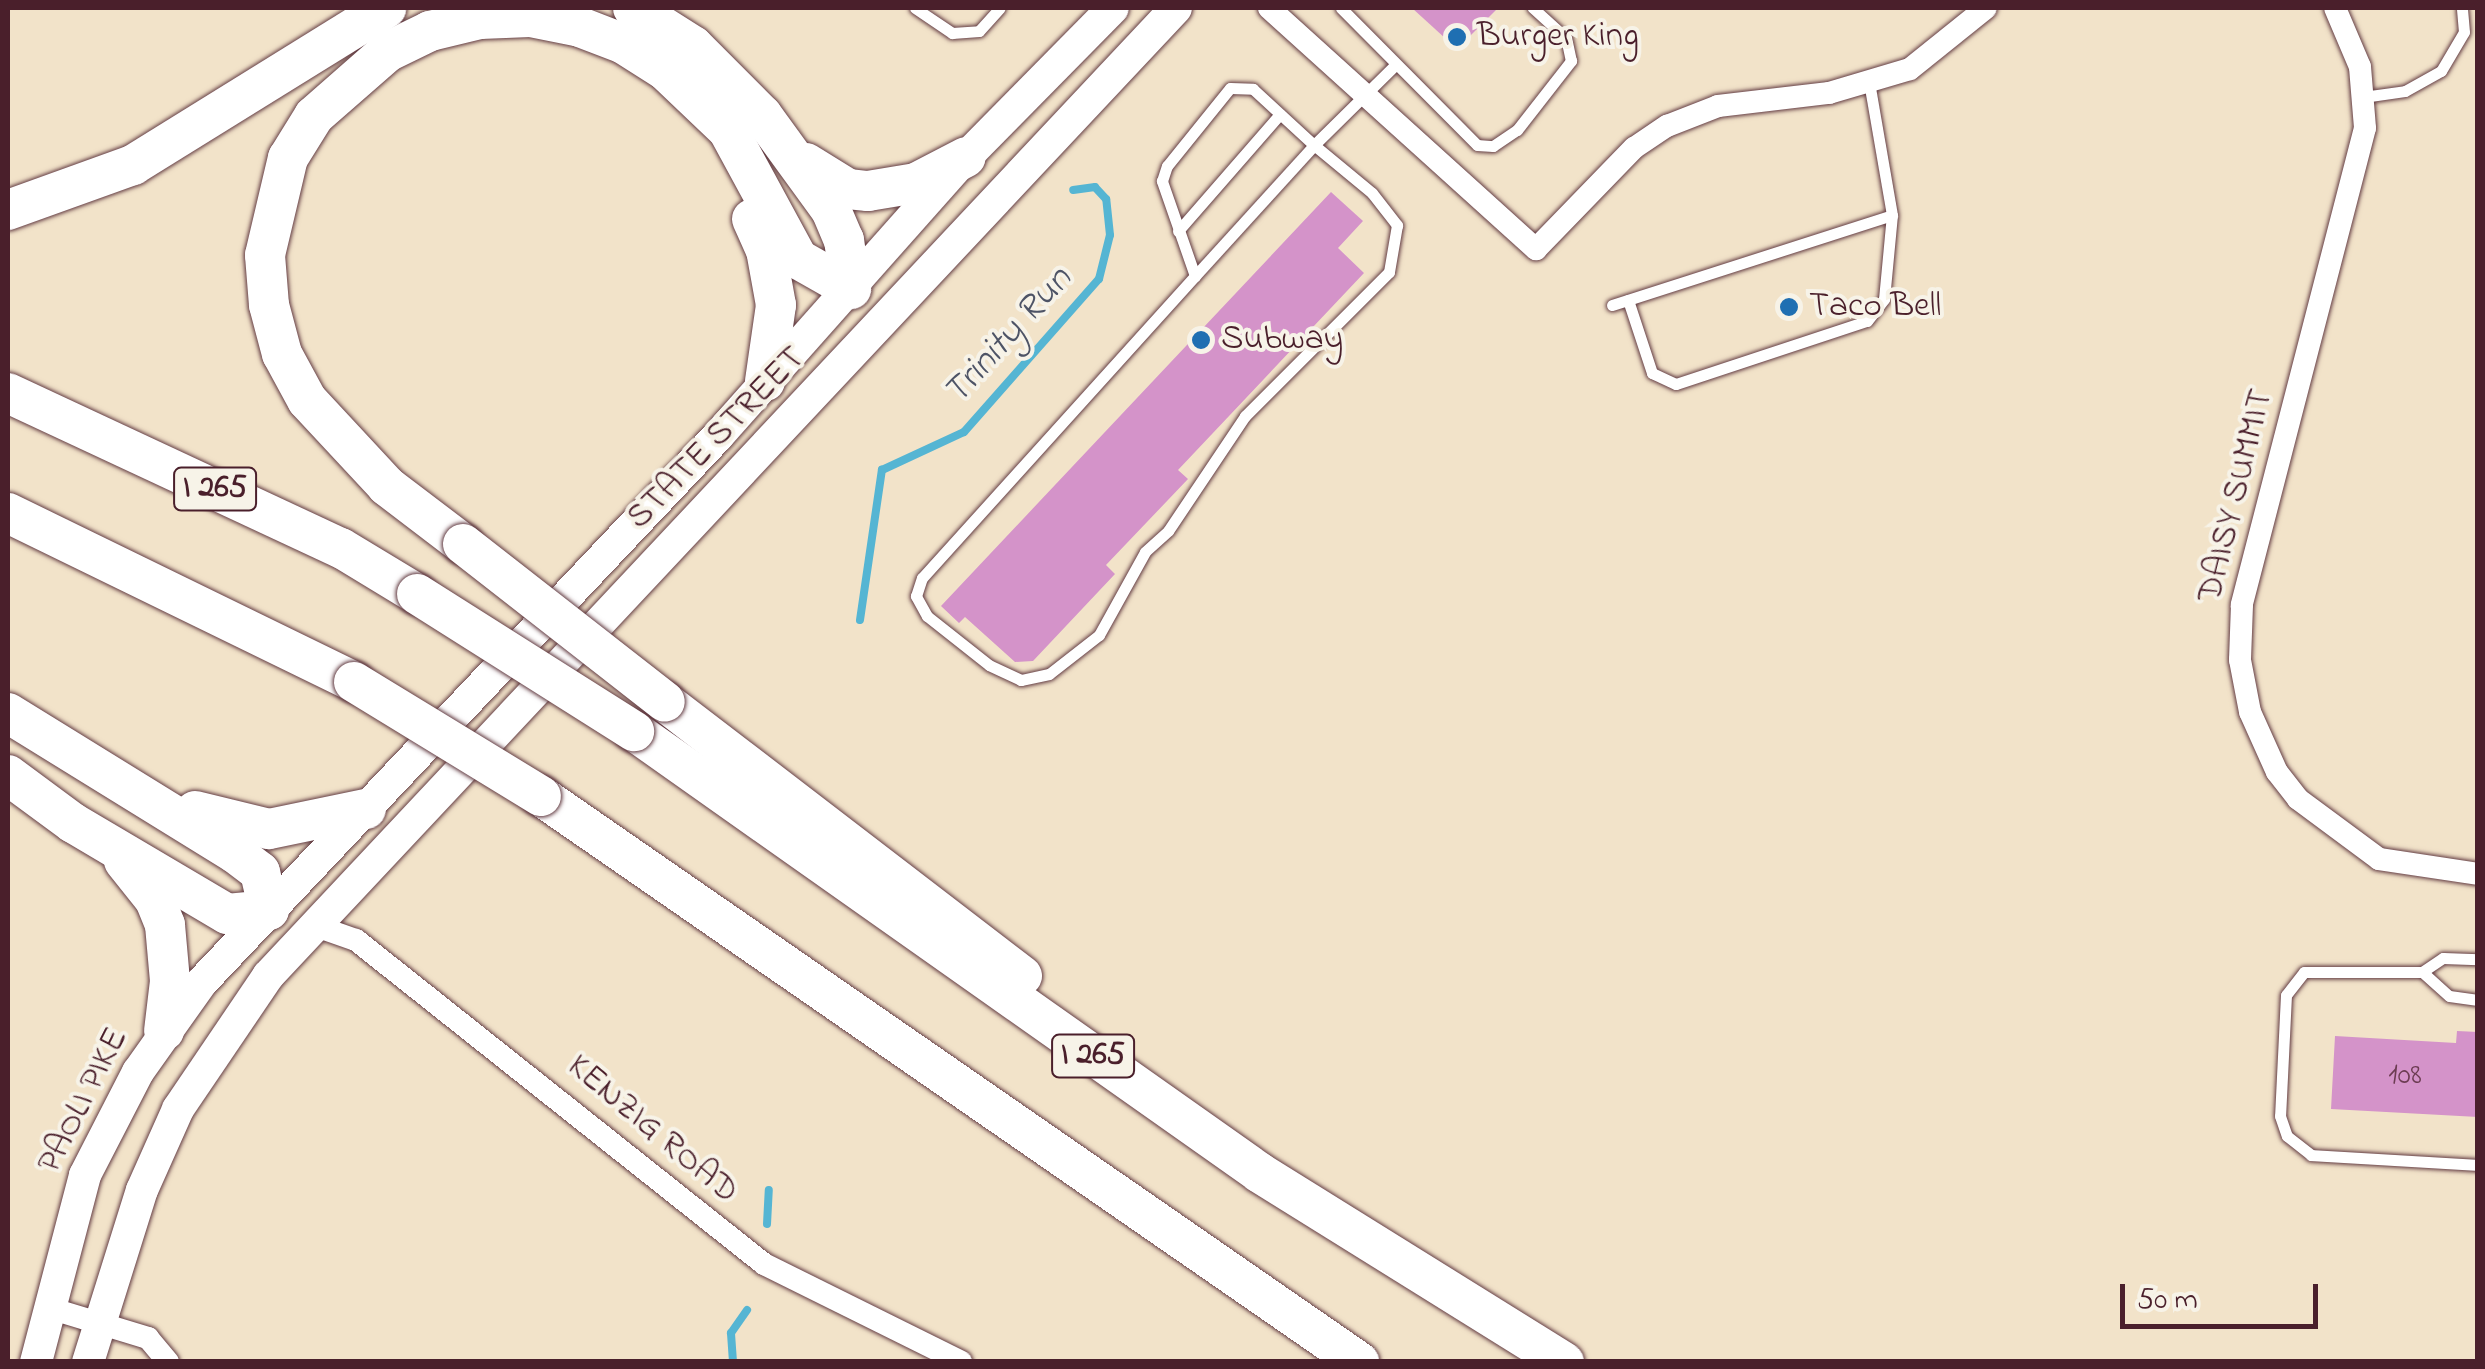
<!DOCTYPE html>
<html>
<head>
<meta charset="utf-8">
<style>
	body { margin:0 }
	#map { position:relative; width:2485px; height:1369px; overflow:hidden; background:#f2e3c9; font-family:"Indie Flower",sans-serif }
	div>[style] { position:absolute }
	.stream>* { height:8px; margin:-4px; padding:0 4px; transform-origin:4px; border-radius:4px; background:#55b5d3 }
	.building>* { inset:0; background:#d493c9 }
	.roads { filter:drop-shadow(0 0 2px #633c43) drop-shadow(0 0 2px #633c43) }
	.service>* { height:11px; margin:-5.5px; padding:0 5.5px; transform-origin:5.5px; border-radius:5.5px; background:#fff }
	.minor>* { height:22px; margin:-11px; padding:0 11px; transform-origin:11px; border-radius:11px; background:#fff }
	.secondary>* { height:32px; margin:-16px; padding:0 16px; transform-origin:16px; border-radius:16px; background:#fff }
	.motorway>* { height:40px; margin:-20px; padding:0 20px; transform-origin:20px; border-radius:20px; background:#fff }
	.bridges { filter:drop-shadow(0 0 2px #633c43) drop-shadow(0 0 2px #633c43) }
	.motorway-bridge>* { height:40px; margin:-20px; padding:0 20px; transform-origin:20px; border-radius:20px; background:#fff }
	.dots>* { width:28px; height:28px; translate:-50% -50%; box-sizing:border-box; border:5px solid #f7f3e8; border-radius:50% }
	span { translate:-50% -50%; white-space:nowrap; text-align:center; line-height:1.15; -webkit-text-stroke:8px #f7f3e8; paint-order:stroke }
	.number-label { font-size:30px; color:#6c3c52 }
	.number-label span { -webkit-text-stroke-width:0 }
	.shield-label span { padding:2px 8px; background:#f7f3e8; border:2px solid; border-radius:8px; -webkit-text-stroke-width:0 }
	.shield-label { font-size:32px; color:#4a1f2b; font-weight:700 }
	.poi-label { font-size:35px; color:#4a1f2b }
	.left { translate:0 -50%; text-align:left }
	.street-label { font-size:35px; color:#4a1f2b }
	.water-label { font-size:38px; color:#4e5466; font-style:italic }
	.frame { position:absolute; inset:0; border:10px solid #4a1f2b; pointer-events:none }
	.scale { position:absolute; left:2120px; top:1284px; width:198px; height:45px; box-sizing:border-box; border:5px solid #4a1f2b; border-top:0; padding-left:12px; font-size:30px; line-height:35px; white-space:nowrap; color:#4a1f2b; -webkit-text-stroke:8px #f7f3e8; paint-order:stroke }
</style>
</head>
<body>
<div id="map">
	<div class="stream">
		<i style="left:860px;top:620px;width:152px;rotate:-81.7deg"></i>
		<i style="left:882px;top:470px;width:90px;rotate:-24.9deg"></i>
		<i style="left:964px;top:432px;width:204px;rotate:-48.6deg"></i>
		<i style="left:1099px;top:279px;width:45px;rotate:-76deg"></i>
		<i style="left:1110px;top:235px;width:36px;rotate:-96deg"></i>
		<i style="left:1106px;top:199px;width:16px;rotate:-133deg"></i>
		<i style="left:1095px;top:187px;width:22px;rotate:172deg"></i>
		<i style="left:767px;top:1224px;width:34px;rotate:-87deg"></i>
		<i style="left:733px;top:1362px;width:29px;rotate:-94deg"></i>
		<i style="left:731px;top:1333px;width:28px;rotate:-55deg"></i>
	</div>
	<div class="building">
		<i style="clip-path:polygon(1412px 8px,1498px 8px,1457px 49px)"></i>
		<i style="clip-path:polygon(1331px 192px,1363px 221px,1338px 248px,1364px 273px,1178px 470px,1188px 479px,1106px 565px,1115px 574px,1033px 661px,1015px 662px,965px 617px,959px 623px,941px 606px)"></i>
		<i style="clip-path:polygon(2457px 1031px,2478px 1032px,2478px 1117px,2331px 1109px,2335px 1036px,2456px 1043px)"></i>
	</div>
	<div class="roads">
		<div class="service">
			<i style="left:915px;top:8px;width:45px;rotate:34deg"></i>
			<i style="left:952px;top:33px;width:27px;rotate:-4deg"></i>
			<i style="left:979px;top:31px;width:31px;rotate:-48deg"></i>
			<i style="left:1341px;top:8px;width:193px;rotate:45.2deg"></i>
			<i style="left:1477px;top:145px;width:16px;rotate:4deg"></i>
			<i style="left:1493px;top:146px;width:29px;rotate:-34deg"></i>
			<i style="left:1517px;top:130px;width:88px;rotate:-52deg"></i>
			<i style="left:1571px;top:61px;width:24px;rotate:-102deg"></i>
			<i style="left:1566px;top:38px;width:45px;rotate:-137.7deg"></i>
			<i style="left:2363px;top:97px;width:42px;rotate:-8.1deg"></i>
			<i style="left:2405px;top:91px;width:41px;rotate:-29.1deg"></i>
			<i style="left:2441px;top:71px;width:45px;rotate:-59.5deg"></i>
			<i style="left:2464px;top:32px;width:24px;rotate:-95deg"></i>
			<i style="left:1178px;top:231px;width:155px;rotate:-48.9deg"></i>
			<i style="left:1195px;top:276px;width:101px;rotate:-109.2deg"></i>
			<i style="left:1162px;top:181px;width:16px;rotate:-72deg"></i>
			<i style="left:1167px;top:166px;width:100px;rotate:-51.1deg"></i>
			<i style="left:1230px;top:88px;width:23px;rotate:2deg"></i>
			<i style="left:1253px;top:89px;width:83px;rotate:42.6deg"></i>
			<i style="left:1314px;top:145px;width:75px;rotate:39.6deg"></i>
			<i style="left:1372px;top:193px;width:41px;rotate:52deg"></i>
			<i style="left:1397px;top:225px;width:48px;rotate:99.7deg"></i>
			<i style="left:1389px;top:272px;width:204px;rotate:135deg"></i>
			<i style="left:1245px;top:416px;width:138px;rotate:123.8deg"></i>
			<i style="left:1168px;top:531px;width:31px;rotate:138deg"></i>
			<i style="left:1145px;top:552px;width:95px;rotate:119deg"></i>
			<i style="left:1099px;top:635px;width:63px;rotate:142deg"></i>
			<i style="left:1049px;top:674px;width:29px;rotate:168deg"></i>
			<i style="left:1021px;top:680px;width:35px;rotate:-155deg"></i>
			<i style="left:989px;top:665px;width:79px;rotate:-141.7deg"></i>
			<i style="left:927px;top:616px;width:23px;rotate:-119deg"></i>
			<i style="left:916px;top:596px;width:19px;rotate:-72deg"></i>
			<i style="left:922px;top:578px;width:407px;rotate:-47.9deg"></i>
			<i style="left:1195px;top:276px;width:177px;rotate:-47.7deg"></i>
			<i style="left:1314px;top:145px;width:115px;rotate:-44.6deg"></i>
			<i style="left:1628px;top:300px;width:77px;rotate:71.8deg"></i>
			<i style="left:1652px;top:373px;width:26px;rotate:25deg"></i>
			<i style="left:1676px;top:384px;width:201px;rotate:-18.3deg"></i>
			<i style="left:1867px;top:321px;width:28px;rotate:-52deg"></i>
			<i style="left:1884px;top:299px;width:84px;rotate:-84.6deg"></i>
			<i style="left:1612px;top:305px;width:294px;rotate:-17.8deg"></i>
			<i style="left:1892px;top:215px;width:135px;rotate:-99.8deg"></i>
			<i style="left:2422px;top:972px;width:25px;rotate:-34deg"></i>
			<i style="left:2443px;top:958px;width:35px;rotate:2deg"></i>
			<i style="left:2478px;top:1000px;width:29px;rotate:-172deg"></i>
			<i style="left:2449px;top:996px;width:36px;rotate:-138deg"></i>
			<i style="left:2422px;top:972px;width:118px;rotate:180deg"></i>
			<i style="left:2304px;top:972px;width:29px;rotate:128deg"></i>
			<i style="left:2286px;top:995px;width:121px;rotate:92.8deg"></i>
			<i style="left:2280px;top:1116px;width:21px;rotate:71deg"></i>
			<i style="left:2287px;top:1136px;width:31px;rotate:38deg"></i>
			<i style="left:2311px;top:1155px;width:167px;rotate:3.4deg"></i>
		</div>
		<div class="minor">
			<i style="left:1269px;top:8px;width:360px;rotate:42.1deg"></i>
			<i style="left:1536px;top:249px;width:141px;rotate:-45.9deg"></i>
			<i style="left:1634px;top:148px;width:40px;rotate:-34deg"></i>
			<i style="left:1667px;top:126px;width:55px;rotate:-21.4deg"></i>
			<i style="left:1718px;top:106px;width:112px;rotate:-6.7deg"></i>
			<i style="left:1829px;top:93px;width:84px;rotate:-16.5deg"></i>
			<i style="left:1910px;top:69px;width:97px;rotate:-38.8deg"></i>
			<i style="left:2335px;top:8px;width:64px;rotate:67deg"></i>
			<i style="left:2360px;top:67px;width:61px;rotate:85.3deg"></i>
			<i style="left:2365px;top:128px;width:493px;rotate:104.5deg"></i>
			<i style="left:2242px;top:605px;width:55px;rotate:92.1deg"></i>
			<i style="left:2240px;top:660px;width:53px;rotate:79.1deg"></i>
			<i style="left:2250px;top:712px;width:66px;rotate:65.8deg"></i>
			<i style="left:2277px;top:772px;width:34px;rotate:52deg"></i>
			<i style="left:2298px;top:799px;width:101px;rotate:36.5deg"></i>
			<i style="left:2379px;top:859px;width:100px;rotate:8.6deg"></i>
			<i style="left:316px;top:926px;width:42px;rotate:19.3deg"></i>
			<i style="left:356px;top:940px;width:521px;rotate:38.45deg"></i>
			<i style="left:764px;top:1264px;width:220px;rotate:26.4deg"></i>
			<i style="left:46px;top:1307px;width:107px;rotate:16.9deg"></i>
			<i style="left:148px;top:1338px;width:31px;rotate:50deg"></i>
		</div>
		<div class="secondary">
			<i style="left:36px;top:1362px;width:193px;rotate:-75.3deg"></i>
			<i style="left:85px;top:1175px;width:116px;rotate:-62.8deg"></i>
			<i style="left:138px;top:1072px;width:110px;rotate:-54.6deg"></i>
			<i style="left:202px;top:982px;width:751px;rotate:-46.62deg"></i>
			<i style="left:718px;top:436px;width:373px;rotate:-48.4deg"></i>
			<i style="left:966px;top:157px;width:209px;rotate:-45.4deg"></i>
			<i style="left:88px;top:1362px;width:180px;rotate:-72.6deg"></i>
			<i style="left:142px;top:1190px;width:89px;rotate:-66deg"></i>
			<i style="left:178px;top:1109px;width:161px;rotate:-55.9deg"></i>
			<i style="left:268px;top:976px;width:1327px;rotate:-46.83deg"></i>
		</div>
		<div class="motorway">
			<i style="left:633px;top:8px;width:71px;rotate:32.3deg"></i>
			<i style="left:693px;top:46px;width:98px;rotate:45deg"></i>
			<i style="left:762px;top:115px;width:117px;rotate:54deg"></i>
			<i style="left:831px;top:210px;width:33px;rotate:67deg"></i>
			<i style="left:844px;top:240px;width:49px;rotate:81.9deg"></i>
			<i style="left:806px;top:163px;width:49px;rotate:31.8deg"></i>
			<i style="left:848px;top:189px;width:20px;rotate:6deg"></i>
			<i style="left:868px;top:191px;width:49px;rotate:-9.5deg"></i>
			<i style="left:916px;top:183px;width:56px;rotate:-27.5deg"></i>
			<i style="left:8px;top:210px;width:133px;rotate:-19.8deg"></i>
			<i style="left:133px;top:165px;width:298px;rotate:-31.8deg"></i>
			<i style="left:752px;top:219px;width:34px;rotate:66deg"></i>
			<i style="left:766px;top:250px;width:56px;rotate:79.7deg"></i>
			<i style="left:776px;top:305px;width:77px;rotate:98.2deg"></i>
			<i style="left:8px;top:393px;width:367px;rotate:25deg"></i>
			<i style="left:341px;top:548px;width:89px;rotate:31.2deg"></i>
			<i style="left:8px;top:513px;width:385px;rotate:26deg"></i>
			<i style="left:463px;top:544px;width:96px;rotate:-142.7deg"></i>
			<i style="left:387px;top:486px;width:117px;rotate:-132.9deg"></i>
			<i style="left:307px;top:400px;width:52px;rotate:-118.5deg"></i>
			<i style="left:282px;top:354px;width:51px;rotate:-104.9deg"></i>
			<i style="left:269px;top:305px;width:50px;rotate:-94.6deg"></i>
			<i style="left:265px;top:255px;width:100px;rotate:-76.7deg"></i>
			<i style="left:288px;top:158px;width:49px;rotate:-58.2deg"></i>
			<i style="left:314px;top:116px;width:97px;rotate:-41.2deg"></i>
			<i style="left:387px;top:52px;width:48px;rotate:-26deg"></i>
			<i style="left:430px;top:31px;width:51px;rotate:-13.5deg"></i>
			<i style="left:480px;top:19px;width:50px;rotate:-2.3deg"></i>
			<i style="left:530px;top:17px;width:51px;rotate:11.3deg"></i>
			<i style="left:580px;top:27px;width:47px;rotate:21.1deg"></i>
			<i style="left:624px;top:44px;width:49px;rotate:32.4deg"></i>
			<i style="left:665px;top:70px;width:87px;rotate:43.6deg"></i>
			<i style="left:728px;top:130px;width:147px;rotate:61.5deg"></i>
			<i style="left:798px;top:259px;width:61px;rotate:29.5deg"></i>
			<i style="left:665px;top:702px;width:450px;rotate:37.5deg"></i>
			<i style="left:8px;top:713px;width:267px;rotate:31.7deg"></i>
			<i style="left:235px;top:853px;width:31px;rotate:37deg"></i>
			<i style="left:260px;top:872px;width:39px;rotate:77deg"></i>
			<i style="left:269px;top:910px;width:42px;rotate:174.6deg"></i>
			<i style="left:227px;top:914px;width:179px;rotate:-149.4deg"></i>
			<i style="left:73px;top:823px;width:81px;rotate:-143.6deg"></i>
			<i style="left:634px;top:731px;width:766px;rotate:35.22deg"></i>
			<i style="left:1260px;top:1173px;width:358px;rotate:31.9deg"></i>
			<i style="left:541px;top:796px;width:995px;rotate:34.68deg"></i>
			<i style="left:195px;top:811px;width:76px;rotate:13.7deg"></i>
			<i style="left:269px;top:829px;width:99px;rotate:-11.7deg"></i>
			<i style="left:124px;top:861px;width:50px;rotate:51.5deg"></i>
			<i style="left:155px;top:900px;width:27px;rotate:68deg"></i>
			<i style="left:165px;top:925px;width:56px;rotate:84.9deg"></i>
			<i style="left:170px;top:981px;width:50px;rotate:96.8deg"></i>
		</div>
	</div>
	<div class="bridges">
		<div class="motorway-bridge">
			<i style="left:463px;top:544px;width:256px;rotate:38deg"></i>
			<i style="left:417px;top:594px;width:257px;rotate:32.3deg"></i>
			<i style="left:354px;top:682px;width:219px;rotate:31.4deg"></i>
		</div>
	</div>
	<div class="dots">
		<i style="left:1457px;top:37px;background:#1f6fb2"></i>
		<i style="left:1789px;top:307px;background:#1f6fb2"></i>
		<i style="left:1201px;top:340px;background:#1f6fb2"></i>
	</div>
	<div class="number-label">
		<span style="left:2405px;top:1076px">108</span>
	</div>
	<div class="shield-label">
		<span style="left:215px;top:489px">I 265</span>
		<span style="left:1093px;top:1056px">I 265</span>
	</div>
	<div class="poi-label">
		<span class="left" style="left:1477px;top:37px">Burger King</span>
		<span class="left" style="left:1809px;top:307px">Taco Bell</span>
		<span class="left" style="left:1221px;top:340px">Subway</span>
	</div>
	<div class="street-label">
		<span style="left:717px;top:439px;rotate:-46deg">STATE STREET</span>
		<span style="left:2237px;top:496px;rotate:-76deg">DAISY SUMMIT</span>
		<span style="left:84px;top:1101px;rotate:-63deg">PAOLI PIKE</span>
		<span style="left:652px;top:1130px;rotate:40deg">KENZIG ROAD</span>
	</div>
	<div class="water-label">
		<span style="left:1009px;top:337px;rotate:-48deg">Trinity Run</span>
	</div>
	<div class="frame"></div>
	<div class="scale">50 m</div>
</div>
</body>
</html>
